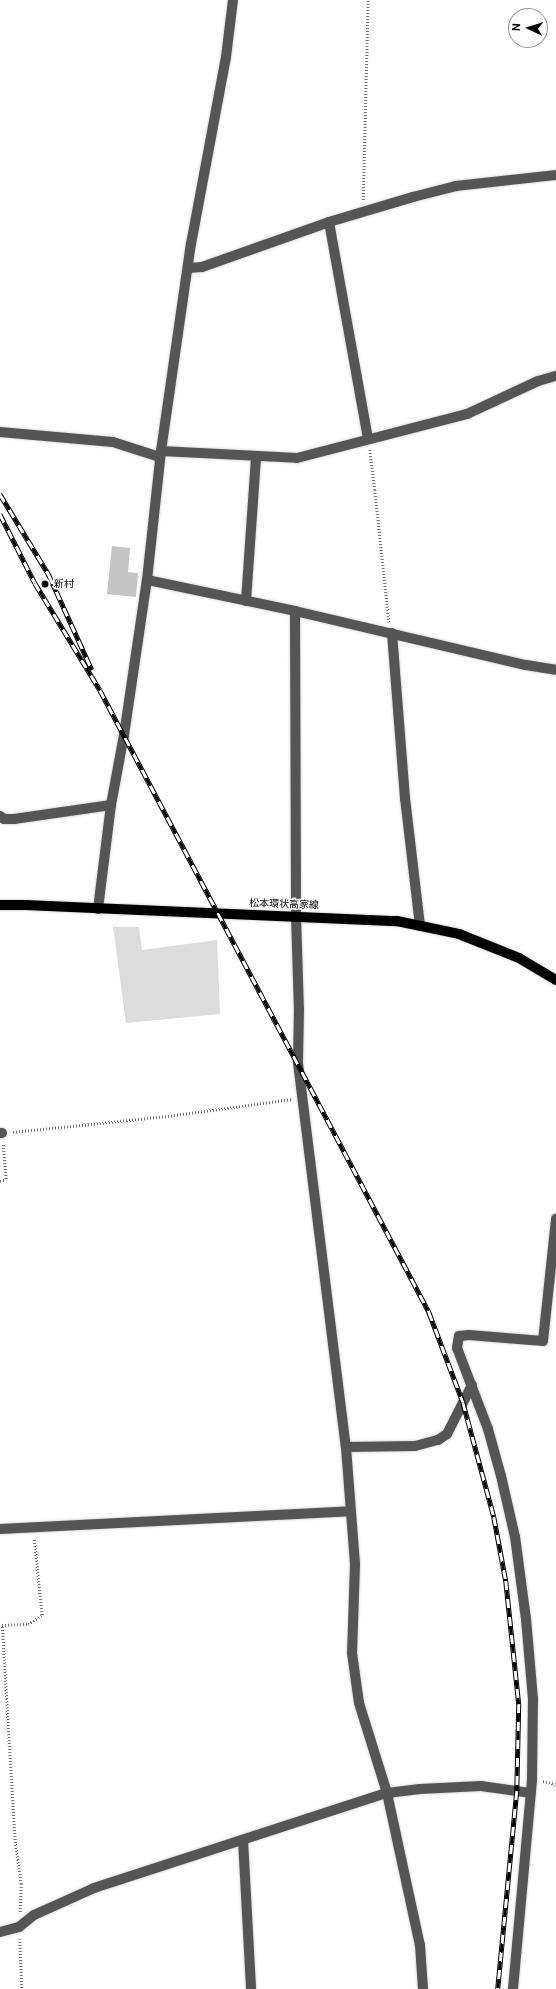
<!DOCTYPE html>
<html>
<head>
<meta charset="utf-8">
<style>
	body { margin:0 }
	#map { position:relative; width:556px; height:1989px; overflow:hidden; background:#fff; font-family:Roboto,"Noto Sans JP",sans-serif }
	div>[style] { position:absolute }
	.green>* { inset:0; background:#dcdcdc }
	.building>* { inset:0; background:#c4c4c4 }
	.path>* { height:2.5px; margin-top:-1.25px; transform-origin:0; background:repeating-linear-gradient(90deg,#777 0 1px,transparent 0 3px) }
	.roads { filter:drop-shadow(0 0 1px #dbdbdb) drop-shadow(0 0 1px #dbdbdb) }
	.minor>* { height:10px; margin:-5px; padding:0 5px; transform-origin:5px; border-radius:5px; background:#555 }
	.major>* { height:10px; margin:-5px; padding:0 5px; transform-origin:5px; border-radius:5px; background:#000 }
	.rail>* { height:4.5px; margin-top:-2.25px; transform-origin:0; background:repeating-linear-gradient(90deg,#fff 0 9px,#000 0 18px); box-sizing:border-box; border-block:1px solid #000 }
	.dots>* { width:11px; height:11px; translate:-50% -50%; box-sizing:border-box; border:2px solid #fff; border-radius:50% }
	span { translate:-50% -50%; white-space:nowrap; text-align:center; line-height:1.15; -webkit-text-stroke:3px #fff; paint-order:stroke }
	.poi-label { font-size:10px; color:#000 }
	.left { translate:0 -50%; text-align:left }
	.street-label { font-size:10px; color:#000 }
	.north { position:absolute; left:508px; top:8px; width:40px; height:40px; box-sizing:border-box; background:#fff; border:1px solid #999; border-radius:50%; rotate:274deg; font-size:11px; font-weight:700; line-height:16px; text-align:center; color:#000 }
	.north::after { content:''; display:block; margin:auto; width:14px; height:18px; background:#000; clip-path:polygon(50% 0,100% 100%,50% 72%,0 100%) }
</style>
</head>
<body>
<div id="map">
	<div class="green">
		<i style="clip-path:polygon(113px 927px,139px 927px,142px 950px,217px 940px,220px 1014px,126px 1023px)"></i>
	</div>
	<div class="building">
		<i style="clip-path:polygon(112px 546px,130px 548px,128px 572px,138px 573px,136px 597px,107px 594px)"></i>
	</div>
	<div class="path">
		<i style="left:363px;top:200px;width:200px;rotate:-88.6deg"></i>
		<i style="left:370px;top:450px;width:40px;rotate:82.9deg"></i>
		<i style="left:375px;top:490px;width:133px;rotate:83.9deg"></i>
		<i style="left:13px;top:1132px;width:156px;rotate:-5.9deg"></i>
		<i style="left:168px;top:1116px;width:125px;rotate:-7.8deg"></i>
		<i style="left:0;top:1181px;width:6px;rotate:-18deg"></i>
		<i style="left:6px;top:1179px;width:35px;rotate:-95deg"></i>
		<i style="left:543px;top:1781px;width:13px;rotate:13deg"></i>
		<i style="left:20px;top:1912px;width:28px;rotate:-88deg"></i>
		<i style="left:21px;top:1884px;width:41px;rotate:-98.3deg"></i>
		<i style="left:15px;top:1843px;width:218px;rotate:-93.4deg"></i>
		<i style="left:2px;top:1625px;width:26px;rotate:-2deg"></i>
		<i style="left:28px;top:1624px;width:17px;rotate:-33deg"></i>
		<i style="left:42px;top:1615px;width:76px;rotate:-96deg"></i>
		<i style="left:20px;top:1939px;width:50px;rotate:87.7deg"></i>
	</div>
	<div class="roads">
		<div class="minor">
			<i style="left:329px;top:222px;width:219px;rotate:79.8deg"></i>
			<i style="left:188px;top:268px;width:14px;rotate:-4deg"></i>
			<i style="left:202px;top:267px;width:135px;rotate:-19.5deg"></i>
			<i style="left:329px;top:222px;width:88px;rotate:-16.6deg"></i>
			<i style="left:413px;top:197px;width:44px;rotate:-14.3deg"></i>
			<i style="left:456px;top:186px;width:101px;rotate:-6.3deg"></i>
			<i style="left:0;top:432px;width:113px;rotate:5.1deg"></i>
			<i style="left:113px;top:442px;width:49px;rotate:17.7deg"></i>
			<i style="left:161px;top:451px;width:136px;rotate:2.9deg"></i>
			<i style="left:297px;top:458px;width:176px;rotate:-14.5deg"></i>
			<i style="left:467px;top:414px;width:78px;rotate:-24.9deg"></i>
			<i style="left:538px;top:381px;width:19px;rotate:-16deg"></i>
			<i style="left:147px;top:580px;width:151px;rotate:11.8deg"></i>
			<i style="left:295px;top:611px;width:237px;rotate:13.2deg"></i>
			<i style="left:526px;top:665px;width:30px;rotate:9deg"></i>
			<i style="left:246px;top:601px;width:144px;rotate:-86deg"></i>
			<i style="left:295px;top:611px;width:305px;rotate:89.8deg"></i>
			<i style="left:296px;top:916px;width:93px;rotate:88.2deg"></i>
			<i style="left:299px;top:1009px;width:54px;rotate:91.1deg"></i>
			<i style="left:298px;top:1063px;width:387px;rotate:82.9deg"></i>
			<i style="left:346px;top:1447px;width:117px;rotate:85.6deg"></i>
			<i style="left:355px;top:1564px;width:89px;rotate:91.9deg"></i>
			<i style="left:352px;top:1653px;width:50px;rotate:82deg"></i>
			<i style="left:359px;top:1703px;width:94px;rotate:72.7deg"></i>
			<i style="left:387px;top:1793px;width:156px;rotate:77.8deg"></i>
			<i style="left:420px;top:1945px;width:44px;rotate:86.1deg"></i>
			<i style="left:392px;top:633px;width:166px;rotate:85.5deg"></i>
			<i style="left:405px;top:798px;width:129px;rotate:83.3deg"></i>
			<i style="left:0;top:816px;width:5px;rotate:37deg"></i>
			<i style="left:4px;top:819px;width:10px"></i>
			<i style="left:14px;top:819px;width:98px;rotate:-8.2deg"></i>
			<i style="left:98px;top:909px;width:105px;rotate:-82.9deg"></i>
			<i style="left:111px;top:805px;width:71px;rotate:-79.5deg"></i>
			<i style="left:124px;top:735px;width:157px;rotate:-81.6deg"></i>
			<i style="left:147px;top:580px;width:130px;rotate:-83.8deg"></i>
			<i style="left:161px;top:451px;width:209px;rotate:-81.8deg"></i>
			<i style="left:191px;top:244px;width:190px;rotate:-79.4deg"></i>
			<i style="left:226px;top:57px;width:57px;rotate:-83deg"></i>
			<i style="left:0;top:1133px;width:2px"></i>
			<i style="left:346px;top:1447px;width:69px;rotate:-0.8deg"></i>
			<i style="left:415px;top:1446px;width:24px;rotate:-15deg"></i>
			<i style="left:438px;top:1440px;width:11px;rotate:-34deg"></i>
			<i style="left:447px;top:1434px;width:55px;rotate:-63deg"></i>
			<i style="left:0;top:1529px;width:351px;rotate:-2.9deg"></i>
			<i style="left:243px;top:1840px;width:149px;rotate:86.9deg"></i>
			<i style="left:0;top:1932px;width:20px;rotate:-15deg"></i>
			<i style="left:19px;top:1927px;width:19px;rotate:-39deg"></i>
			<i style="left:34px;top:1915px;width:66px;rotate:-24.2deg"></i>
			<i style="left:94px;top:1888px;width:308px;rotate:-18deg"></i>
			<i style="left:387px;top:1793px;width:33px;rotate:-7deg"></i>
			<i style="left:420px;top:1789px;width:61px;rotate:-2.8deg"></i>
			<i style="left:481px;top:1786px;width:49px;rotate:8.1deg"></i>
			<i style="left:513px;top:1989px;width:211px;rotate:-84.8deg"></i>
			<i style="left:532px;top:1779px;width:80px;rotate:-89.3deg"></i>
			<i style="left:533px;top:1699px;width:80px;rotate:-95deg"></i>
			<i style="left:526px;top:1619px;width:83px;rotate:-97.6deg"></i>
			<i style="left:515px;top:1537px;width:63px;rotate:-102.9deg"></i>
			<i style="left:501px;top:1476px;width:49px;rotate:-105.5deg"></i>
			<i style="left:488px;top:1429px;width:87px;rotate:-110.9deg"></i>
			<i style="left:457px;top:1348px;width:12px;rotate:-81deg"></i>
			<i style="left:459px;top:1336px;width:10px;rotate:-6deg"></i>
			<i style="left:469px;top:1335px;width:74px;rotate:4.6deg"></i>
			<i style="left:543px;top:1341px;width:123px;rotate:-83.9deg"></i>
		</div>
		<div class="major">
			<i style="left:0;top:905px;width:25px"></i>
			<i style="left:25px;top:905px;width:372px;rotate:2.5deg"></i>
			<i style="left:397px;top:921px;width:63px;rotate:11.8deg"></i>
			<i style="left:459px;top:934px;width:65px;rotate:21.8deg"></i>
			<i style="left:519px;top:958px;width:43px;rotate:30.7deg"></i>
		</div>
	</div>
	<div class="rail">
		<i style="left:0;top:494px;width:95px;rotate:58.8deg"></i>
		<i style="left:49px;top:575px;width:104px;rotate:65.6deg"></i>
		<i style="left:0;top:514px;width:77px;rotate:63.1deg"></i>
		<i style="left:35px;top:583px;width:125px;rotate:58.7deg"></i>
		<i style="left:100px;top:690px;width:704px;rotate:62.12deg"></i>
		<i style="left:429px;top:1312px;width:96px;rotate:69.3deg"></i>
		<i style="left:463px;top:1402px;width:119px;rotate:74.9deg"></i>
		<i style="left:494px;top:1517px;width:65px;rotate:79.4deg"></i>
		<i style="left:506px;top:1581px;width:124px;rotate:84deg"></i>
		<i style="left:519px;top:1704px;width:87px;rotate:91.3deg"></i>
		<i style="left:517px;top:1791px;width:199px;rotate:95.5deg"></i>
	</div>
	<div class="dots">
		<i style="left:45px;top:584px;background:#000"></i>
	</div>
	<div class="poi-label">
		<span class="left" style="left:54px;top:584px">新村</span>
	</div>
	<div class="street-label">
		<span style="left:284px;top:904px;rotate:2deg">松本環状高家線</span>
	</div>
	<div class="north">N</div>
</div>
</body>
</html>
